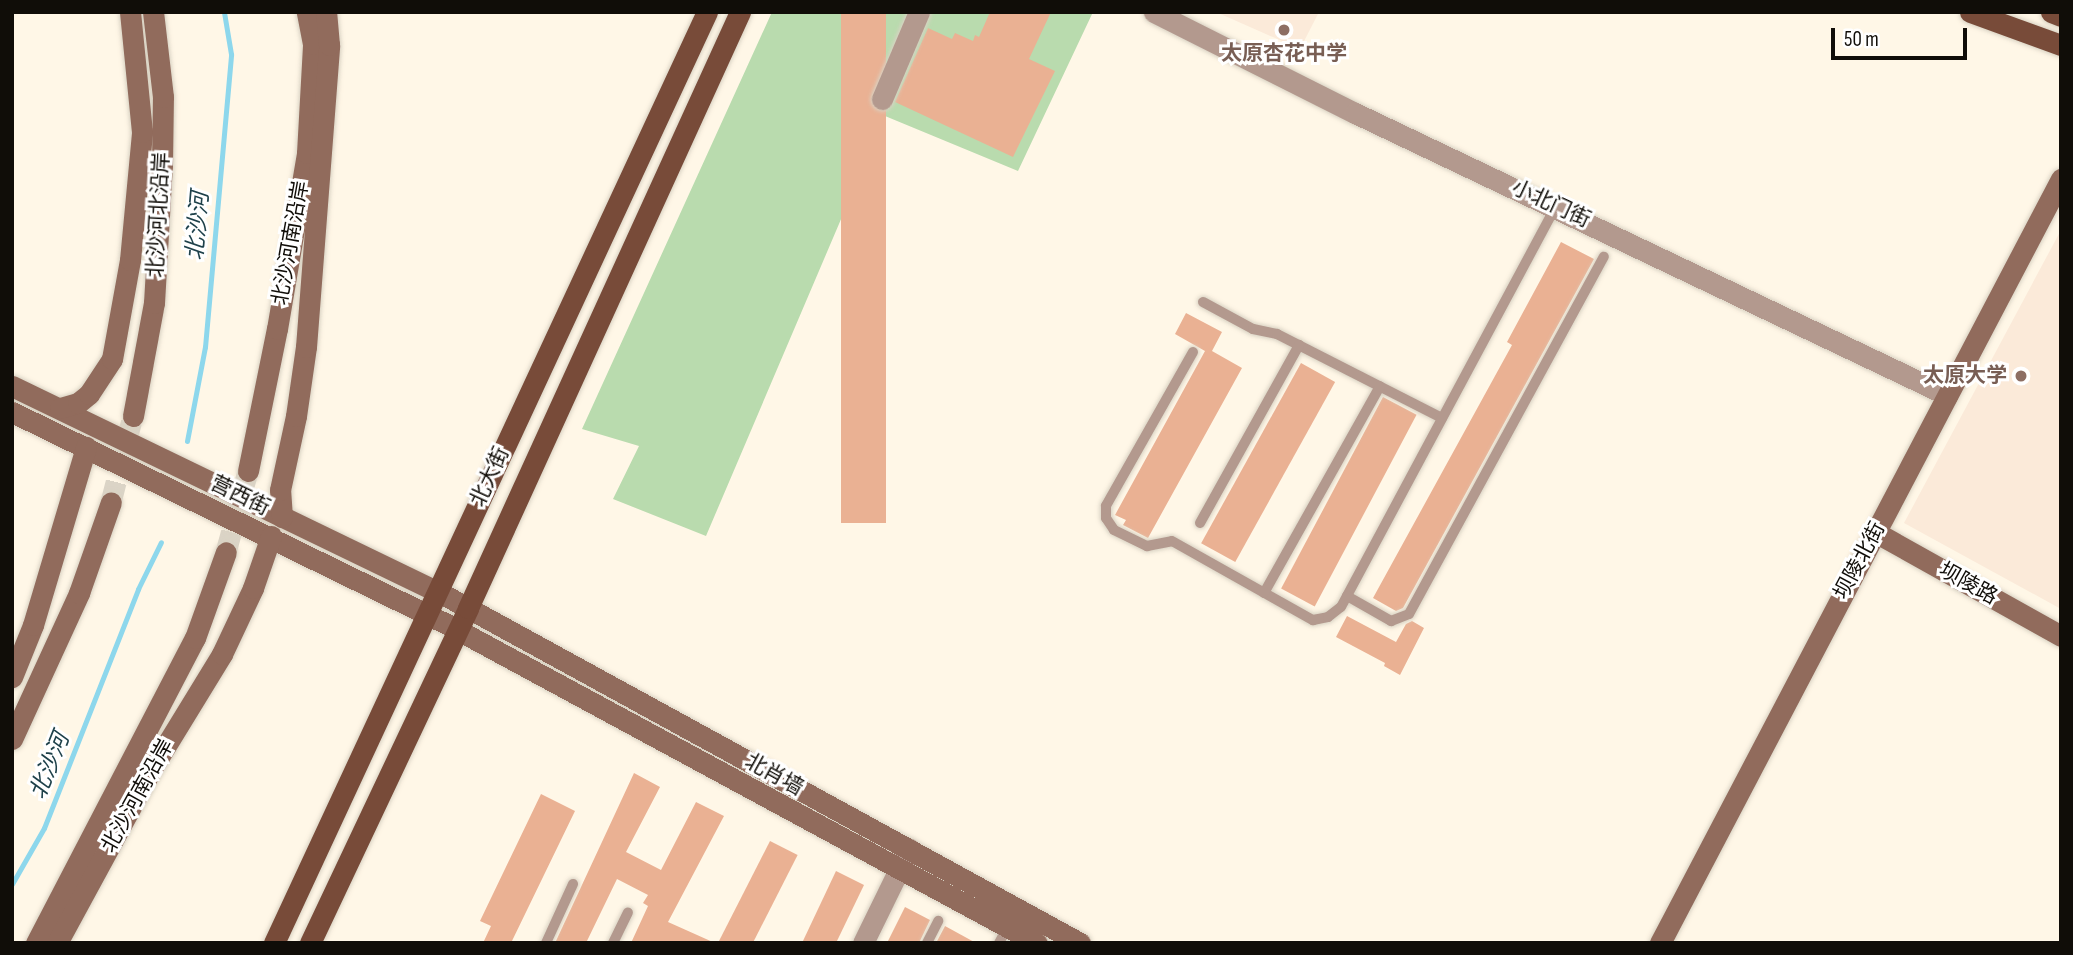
<!DOCTYPE html>
<html>
<head>
<meta charset="utf-8">
<style>
	body { margin:0 }
	#map { position:relative; width:2073px; height:955px; overflow:hidden; background:#fff7e7; font-family:"Sofia Sans Condensed","Noto Sans SC",sans-serif }
	div>[style] { position:absolute }
	.education>* { inset:0; background:#fbead9 }
	.green>* { inset:0; background:#b9dbae }
	.stream>* { height:5px; margin:-2.5px; padding:0 2.5px; transform-origin:2.5px; border-radius:2.5px; background:#8dd7ec }
	.building>* { inset:0; background:#eab193; transform-origin:0 0 }
	.secondary-tunnel>* { height:21px; margin-top:-10.5px; transform-origin:0; background:repeating-linear-gradient(90deg,#dbd4c6 0 21px,transparent 0 31px) }
	.roads { filter:drop-shadow(0 0 2px #d9d2c3) drop-shadow(0 0 2px #d9d2c3) }
	.lane>* { height:10px; margin:-5px; padding:0 5px; transform-origin:5px; border-radius:5px; background:#b3998e }
	.street>* { height:21px; margin:-10.5px; padding:0 10.5px; transform-origin:10.5px; border-radius:10.5px; background:#b3998e }
	.secondary>* { height:21px; margin:-10.5px; padding:0 10.5px; transform-origin:10.5px; border-radius:10.5px; background:#916b5c }
	.primary>* { height:21px; margin:-10.5px; padding:0 10.5px; transform-origin:10.5px; border-radius:10.5px; background:#784b39 }
	.dots>* { width:19px; height:19px; translate:-50% -50%; box-sizing:border-box; border:4px solid #fff; border-radius:50% }
	span { translate:-50% -50%; white-space:nowrap; text-align:center; line-height:1.15; -webkit-text-stroke:6px #fff; paint-order:stroke }
	.education-label { font-size:21px; color:#785e54; font-weight:700 }
	.right { translate:-100% -50%; text-align:right }
	.street-label { font-size:21px; color:#100d08 }
	.water-label { font-size:23px; color:#1e414a; font-style:italic }
	.frame { position:absolute; inset:0; border:14px solid #100d08; pointer-events:none }
	.scale { position:absolute; left:1831px; top:28px; width:136px; height:32px; box-sizing:border-box; border:4px solid #100d08; border-top:0; padding-left:9px; font-size:21px; line-height:24px; white-space:nowrap; color:#100d08; -webkit-text-stroke:5px #fff; paint-order:stroke }
</style>
</head>
<body>
<div id="map">
	<div class="education">
		<i style="clip-path:polygon(1216px 12px,1319px 12px,1300px 49px)"></i>
		<i style="clip-path:polygon(2061px 230px,2061px 609px,1904px 523px)"></i>
	</div>
	<div class="green">
		<i style="clip-path:polygon(772px 12px,1093px 12px,1018px 171px,885px 116px,706px 536px,613px 499px,639px 446px,582px 429px)"></i>
	</div>
	<div class="stream">
		<i style="left:187px;top:441px;width:96px;rotate:-79.2deg"></i>
		<i style="left:205px;top:347px;width:294px;rotate:-84.9deg"></i>
		<i style="left:231px;top:54px;width:43px;rotate:-99.5deg"></i>
		<i style="left:12px;top:884px;width:64px;rotate:-60.3deg"></i>
		<i style="left:44px;top:828px;width:257px;rotate:-68.5deg"></i>
		<i style="left:138px;top:589px;width:52px;rotate:-63.9deg"></i>
	</div>
	<div class="building">
		<i style="left:841px;top:12px;width:45px;height:511px"></i>
		<i style="clip-path:polygon(990px 12px,1051px 12px,1029px 59px,1055px 71px,1013px 157px,895px 102px,928px 28px,952px 39px,955px 33px,973px 41px,975px 35px,979px 37px)"></i>
		<i style="clip-path:polygon(1561px 242px,1594px 259px,1403px 608px,1396px 611px,1373px 598px,1512px 345px,1507px 342px)"></i>
		<i style="clip-path:polygon(1186px 313px,1222px 332px,1212px 351px,1242px 368px,1148px 538px,1123px 525px,1126px 520px,1115px 515px,1205px 351px,1175px 334px)"></i>
		<i style="left:1301px;top:363px;width:39px;height:206px;rotate:29deg"></i>
		<i style="left:1383px;top:397px;width:38px;height:217px;rotate:28deg"></i>
		<i style="clip-path:polygon(1347px 616px,1396px 642px,1406px 624px,1412px 621px,1424px 628px,1400px 675px,1384px 666px,1385px 663px,1336px 637px)"></i>
		<i style="clip-path:polygon(634px 773px,660px 787px,626px 852px,661px 870px,696px 802px,724px 816px,668px 922px,715px 943px,631px 943px,648px 906px,643px 903px,648px 895px,617px 879px,586px 943px,555px 943px)"></i>
		<i style="clip-path:polygon(541px 794px,575px 811px,511px 943px,483px 943px,491px 926px,480px 921px)"></i>
		<i style="left:770px;top:841px;width:31px;height:114px;rotate:27deg"></i>
		<i style="clip-path:polygon(836px 871px,864px 885px,836px 943px,802px 943px)"></i>
		<i style="clip-path:polygon(905px 907px,930px 920px,919px 943px,887px 943px)"></i>
		<i style="clip-path:polygon(945px 926px,976px 943px,936px 943px)"></i>
	</div>
	<div class="secondary-tunnel">
		<i style="left:111px;top:502px;width:89px;rotate:-75.7deg"></i>
		<i style="left:226px;top:552px;width:84px;rotate:-74.8deg"></i>
	</div>
	<div class="roads">
		<div class="lane">
			<i style="left:1203px;top:302px;width:57px;rotate:28.4deg"></i>
			<i style="left:1253px;top:329px;width:25px;rotate:12deg"></i>
			<i style="left:1277px;top:334px;width:185px;rotate:27deg"></i>
			<i style="left:1193px;top:352px;width:177px;rotate:119.5deg"></i>
			<i style="left:1106px;top:506px;width:12px;rotate:90deg"></i>
			<i style="left:1106px;top:518px;width:14px;rotate:56deg"></i>
			<i style="left:1114px;top:530px;width:37px;rotate:26deg"></i>
			<i style="left:1147px;top:546px;width:25px;rotate:-11deg"></i>
			<i style="left:1172px;top:541px;width:162px;rotate:29.3deg"></i>
			<i style="left:1313px;top:620px;width:15px;rotate:-11deg"></i>
			<i style="left:1328px;top:617px;width:16px;rotate:-38deg"></i>
			<i style="left:1341px;top:607px;width:455px;rotate:-61.8deg"></i>
			<i style="left:1200px;top:523px;width:204px;rotate:-60.9deg"></i>
			<i style="left:1264px;top:593px;width:237px;rotate:-60.7deg"></i>
			<i style="left:1347px;top:596px;width:51px;rotate:29.6deg"></i>
			<i style="left:1391px;top:621px;width:19px;rotate:-21deg"></i>
			<i style="left:1409px;top:614px;width:407px;rotate:-61.4deg"></i>
			<i style="left:546px;top:943px;width:65px;rotate:-65.4deg"></i>
			<i style="left:613px;top:943px;width:34px;rotate:-64deg"></i>
			<i style="left:927px;top:943px;width:25px;rotate:-63deg"></i>
			<i style="left:999px;top:943px;width:19px;rotate:-62deg"></i>
		</div>
		<div class="street">
			<i style="left:1154px;top:12px;width:225px;rotate:26.7deg"></i>
			<i style="left:1355px;top:113px;width:656px;rotate:25.47deg"></i>
			<i style="left:882px;top:99px;width:95px;rotate:-67deg"></i>
			<i style="left:863px;top:943px;width:105px;rotate:-63.9deg"></i>
		</div>
		<div class="secondary">
			<i style="left:12px;top:386px;width:472px;rotate:25.8deg"></i>
			<i style="left:437px;top:591px;width:733px;rotate:28.7deg"></i>
			<i style="left:60px;top:408px;width:19px;rotate:-16deg"></i>
			<i style="left:78px;top:403px;width:14px;rotate:-39deg"></i>
			<i style="left:89px;top:394px;width:42px;rotate:-56.7deg"></i>
			<i style="left:112px;top:359px;width:101px;rotate:-79.7deg"></i>
			<i style="left:130px;top:260px;width:129px;rotate:-84.6deg"></i>
			<i style="left:142px;top:132px;width:121px;rotate:-95.7deg"></i>
			<i style="left:12px;top:412px;width:494px;rotate:26deg"></i>
			<i style="left:456px;top:629px;width:660px;rotate:28.39deg"></i>
			<i style="left:133px;top:416px;width:115px;rotate:-79.5deg"></i>
			<i style="left:154px;top:303px;width:138px;rotate:-86.7deg"></i>
			<i style="left:162px;top:165px;width:68px;rotate:-89.2deg"></i>
			<i style="left:163px;top:97px;width:86px;rotate:-96.7deg"></i>
			<i style="left:248px;top:471px;width:145px;rotate:-78.5deg"></i>
			<i style="left:277px;top:329px;width:179px;rotate:-80.3deg"></i>
			<i style="left:307px;top:153px;width:109px;rotate:-86.8deg"></i>
			<i style="left:313px;top:44px;width:33px;rotate:-101deg"></i>
			<i style="left:282px;top:517px;width:27px;rotate:-94deg"></i>
			<i style="left:280px;top:490px;width:76px;rotate:-77.8deg"></i>
			<i style="left:296px;top:416px;width:70px;rotate:-81.8deg"></i>
			<i style="left:306px;top:347px;width:303px;rotate:-85.6deg"></i>
			<i style="left:329px;top:45px;width:33px;rotate:-95deg"></i>
			<i style="left:1875px;top:532px;width:213px;rotate:29.2deg"></i>
			<i style="left:12px;top:677px;width:56px;rotate:-68deg"></i>
			<i style="left:33px;top:625px;width:186px;rotate:-73.4deg"></i>
			<i style="left:12px;top:739px;width:161px;rotate:-65.3deg"></i>
			<i style="left:79px;top:593px;width:96px;rotate:-70.6deg"></i>
			<i style="left:36px;top:943px;width:344px;rotate:-62.5deg"></i>
			<i style="left:195px;top:638px;width:91px;rotate:-70.2deg"></i>
			<i style="left:57px;top:943px;width:197px;rotate:-61.5deg"></i>
			<i style="left:151px;top:770px;width:136px;rotate:-58.5deg"></i>
			<i style="left:222px;top:654px;width:73px;rotate:-64.8deg"></i>
			<i style="left:253px;top:588px;width:55px;rotate:-70.9deg"></i>
			<i style="left:1660px;top:943px;width:863px;rotate:-62.31deg"></i>
		</div>
		<div class="primary">
			<i style="left:1970px;top:12px;width:97px;rotate:19.9deg"></i>
			<i style="left:2051px;top:12px;width:11px;rotate:22deg"></i>
			<i style="left:274px;top:943px;width:1027px;rotate:-65.06deg"></i>
			<i style="left:310px;top:943px;width:370px;rotate:-64.7deg"></i>
			<i style="left:468px;top:608px;width:655px;rotate:-65.47deg"></i>
		</div>
	</div>
	<div class="dots">
		<i style="left:1284px;top:30px;background:#8d6e63"></i>
		<i style="left:2021px;top:376px;background:#8d6e63"></i>
	</div>
	<div class="education-label">
		<span style="left:1284px;top:54px">太原杏花中学</span>
		<span class="right" style="left:2007px;top:376px">太原大学</span>
	</div>
	<div class="street-label">
		<span style="left:1551px;top:204px;rotate:25deg">小北门街</span>
		<span style="left:159px;top:215px;rotate:-87deg">北沙河北沿岸</span>
		<span style="left:291px;top:243px;rotate:-80deg">北沙河南沿岸</span>
		<span style="left:490px;top:477px;rotate:-65deg">北大街</span>
		<span style="left:240px;top:496px;rotate:26deg">营西街</span>
		<span style="left:1860px;top:561px;rotate:-62deg">坝陵北街</span>
		<span style="left:1968px;top:584px;rotate:29deg">坝陵路</span>
		<span style="left:774px;top:775px;rotate:29deg">北肖墙</span>
		<span style="left:138px;top:796px;rotate:-61deg">北沙河南沿岸</span>
	</div>
	<div class="water-label">
		<span style="left:198px;top:226px;rotate:-85deg">北沙河</span>
		<span style="left:50px;top:766px;rotate:-68deg">北沙河</span>
	</div>
	<div class="frame"></div>
	<div class="scale">50 m</div>
</div>
</body>
</html>
